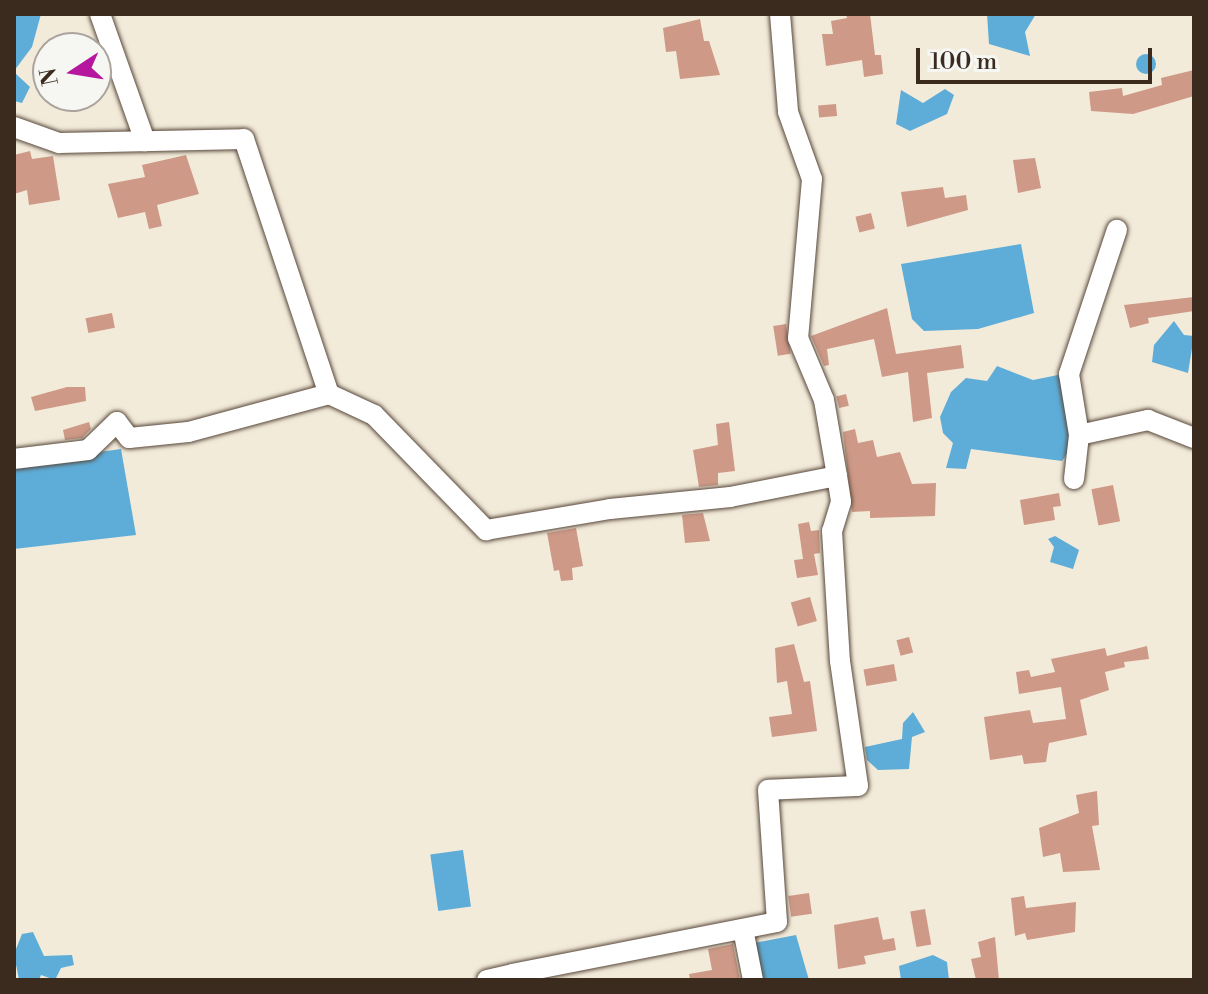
<!DOCTYPE html>
<html>
<head>
<meta charset="utf-8">
<style>
	body { margin:0 }
	#map { position:relative; width:1208px; height:994px; overflow:hidden; background:#f3ebda; font-family:"Libre Bodoni",serif }
	div>[style] { position:absolute }
	.water>* { inset:0; background:#5eadd8; transform-origin:0 0 }
	.round { border-radius:50% }
	.building>* { inset:0; background:#ce9987; transform-origin:0 0 }
	.roads { filter:drop-shadow(0 0 2px #57473a) drop-shadow(0 0 2px #57473a) }
	.minor>* { height:20px; margin:-10px; padding:0 10px; transform-origin:10px; border-radius:10px; background:#fff }
	span { translate:-50% -50%; white-space:nowrap; text-align:center; line-height:1.15; -webkit-text-stroke:8px #f6f6f2; paint-order:stroke }
	.frame { position:absolute; inset:0; border:16px solid #3b2a1e; pointer-events:none }
	.north { position:absolute; left:32px; top:32px; width:80px; height:80px; box-sizing:border-box; background:#f6f6f2; border:2px solid #aba49d; border-radius:50%; rotate:258deg; font-size:22px; font-weight:700; line-height:32px; text-align:center; color:#3b2a1e }
	.north::after { content:''; display:block; margin:auto; width:28px; height:36px; background:#b5179e; clip-path:polygon(50% 0,100% 100%,50% 72%,0 100%) }
	.scale { position:absolute; left:916px; top:48px; width:236px; height:36px; box-sizing:border-box; border:4px solid #3b2a1e; border-top:0; padding-left:10px; font-size:24px; line-height:28px; white-space:nowrap; color:#3b2a1e; -webkit-text-stroke:6px #f6f6f2; paint-order:stroke }
</style>
</head>
<body>
<div id="map">
	<div class="water">
		<i style="clip-path:polygon(14px 14px,41px 14px,32px 47px,14px 71px)"></i>
		<i style="clip-path:polygon(987px 14px,1036px 14px,1025px 32px,1030px 56px,989px 44px)"></i>
		<i class="round" style="left:1136px;top:54px;width:20px;height:20px"></i>
		<i style="clip-path:polygon(14px 72px,30px 87px,22px 103px,14px 101px)"></i>
		<i style="clip-path:polygon(945px 89px,954px 95px,947px 114px,910px 131px,896px 124px,901px 90px,923px 103px)"></i>
		<i style="clip-path:polygon(1021px 244px,1034px 313px,978px 329px,924px 331px,912px 319px,901px 264px)"></i>
		<i style="clip-path:polygon(1174px 321px,1184px 335px,1194px 336px,1188px 373px,1152px 362px,1154px 345px)"></i>
		<i style="clip-path:polygon(997px 366px,1033px 380px,1063px 374px,1073px 445px,1062px 461px,971px 449px,966px 469px,946px 468px,953px 443px,943px 433px,940px 417px,951px 392px,966px 378px,987px 381px)"></i>
		<i style="clip-path:polygon(121px 449px,136px 535px,14px 549px,14px 464px)"></i>
		<i style="clip-path:polygon(1055px 536px,1079px 550px,1073px 569px,1050px 562px,1054px 547px,1048px 539px)"></i>
		<i style="clip-path:polygon(913px 712px,925px 732px,912px 737px,909px 769px,878px 770px,867px 760px,865px 747px,902px 739px,903px 723px)"></i>
		<i style="left:463px;top:850px;width:57px;height:33px;rotate:82deg"></i>
		<i style="clip-path:polygon(33px 932px,44px 956px,72px 955px,74px 965px,61px 968px,55px 980px,41px 975px,39px 980px,19px 980px,14px 954px,22px 934px)"></i>
		<i style="clip-path:polygon(796px 935px,809px 980px,763px 980px,754px 943px)"></i>
		<i style="clip-path:polygon(933px 955px,947px 962px,949px 980px,901px 980px,899px 966px)"></i>
	</div>
	<div class="building">
		<i style="clip-path:polygon(846px 14px,870px 14px,875px 55px,881px 55px,883px 74px,864px 77px,862px 60px,826px 66px,822px 34px,833px 34px,831px 21px,847px 18px)"></i>
		<i style="clip-path:polygon(700px 19px,704px 41px,709px 41px,720px 75px,680px 79px,676px 51px,666px 52px,663px 28px)"></i>
		<i style="clip-path:polygon(1194px 70px,1194px 96px,1133px 114px,1091px 111px,1089px 92px,1122px 88px,1123px 96px,1162px 85px,1161px 78px)"></i>
		<i style="left:836px;top:104px;width:12px;height:18px;rotate:85deg"></i>
		<i style="clip-path:polygon(30px 151px,32px 159px,53px 156px,60px 200px,29px 205px,27px 190px,14px 194px,14px 155px)"></i>
		<i style="clip-path:polygon(186px 155px,199px 194px,157px 205px,162px 226px,149px 229px,145px 212px,118px 218px,108px 184px,145px 177px,142px 165px)"></i>
		<i style="clip-path:polygon(1035px 158px,1041px 188px,1018px 193px,1013px 160px)"></i>
		<i style="clip-path:polygon(943px 187px,945px 198px,966px 195px,968px 210px,907px 227px,901px 192px)"></i>
		<i style="left:871px;top:213px;width:16px;height:16px;rotate:76deg"></i>
		<i style="clip-path:polygon(1194px 297px,1194px 311px,1148px 318px,1149px 323px,1130px 328px,1124px 305px)"></i>
		<i style="clip-path:polygon(887px 308px,896px 354px,961px 345px,964px 368px,927px 373px,932px 418px,913px 422px,908px 372px,882px 377px,874px 339px,827px 349px,829px 365px,824px 366px,811px 336px)"></i>
		<i style="left:112px;top:313px;width:15px;height:27px;rotate:79deg"></i>
		<i style="left:786px;top:324px;width:30px;height:13px;rotate:81deg"></i>
		<i style="clip-path:polygon(67px 387px,85px 387px,86px 401px,35px 411px,31px 397px)"></i>
		<i style="left:846px;top:394px;width:12px;height:10px;rotate:76deg"></i>
		<i style="clip-path:polygon(89px 422px,91px 429px,82px 438px,65px 440px,63px 430px)"></i>
		<i style="clip-path:polygon(729px 422px,735px 471px,718px 473px,718px 485px,699px 487px,693px 450px,718px 445px,716px 424px)"></i>
		<i style="clip-path:polygon(855px 429px,858px 443px,873px 440px,877px 457px,900px 452px,912px 484px,936px 483px,935px 516px,870px 518px,870px 511px,852px 512px,843px 432px)"></i>
		<i style="left:1113px;top:485px;width:37px;height:22px;rotate:79deg"></i>
		<i style="clip-path:polygon(1059px 493px,1061px 506px,1053px 507px,1055px 520px,1024px 525px,1020px 500px)"></i>
		<i style="clip-path:polygon(703px 513px,710px 541px,685px 543px,682px 515px)"></i>
		<i style="clip-path:polygon(809px 522px,811px 531px,819px 530px,820px 553px,814px 554px,818px 575px,797px 578px,794px 560px,803px 559px,798px 524px)"></i>
		<i style="clip-path:polygon(576px 528px,583px 566px,572px 568px,573px 580px,561px 581px,559px 570px,554px 571px,547px 533px)"></i>
		<i style="left:810px;top:597px;width:25px;height:20px;rotate:74deg"></i>
		<i style="left:909px;top:637px;width:16px;height:13px;rotate:75deg"></i>
		<i style="clip-path:polygon(794px 644px,804px 682px,810px 681px,817px 731px,772px 737px,769px 717px,792px 714px,787px 681px,777px 683px,775px 648px)"></i>
		<i style="clip-path:polygon(1147px 646px,1149px 659px,1124px 662px,1125px 667px,1105px 672px,1109px 690px,1080px 700px,1087px 735px,1049px 743px,1046px 762px,1024px 764px,1022px 755px,990px 760px,984px 717px,1030px 710px,1033px 723px,1066px 719px,1061px 687px,1019px 694px,1016px 672px,1029px 670px,1031px 677px,1055px 672px,1051px 659px,1105px 648px,1107px 656px)"></i>
		<i style="left:894px;top:664px;width:17px;height:31px;rotate:80deg"></i>
		<i style="clip-path:polygon(1097px 791px,1099px 825px,1092px 826px,1100px 870px,1063px 872px,1060px 853px,1043px 857px,1039px 828px,1079px 813px,1076px 795px)"></i>
		<i style="left:809px;top:893px;width:21px;height:21px;rotate:82deg"></i>
		<i style="clip-path:polygon(1024px 896px,1026px 908px,1076px 902px,1075px 932px,1027px 940px,1025px 933px,1015px 936px,1011px 898px)"></i>
		<i style="left:925px;top:909px;width:36px;height:15px;rotate:80deg"></i>
		<i style="clip-path:polygon(878px 917px,883px 940px,894px 938px,896px 950px,864px 956px,866px 964px,838px 969px,834px 925px)"></i>
		<i style="clip-path:polygon(995px 937px,999px 980px,976px 980px,971px 959px,981px 957px,978px 942px)"></i>
		<i style="clip-path:polygon(733px 944px,740px 980px,690px 980px,689px 974px,712px 970px,708px 949px)"></i>
	</div>
	<div class="roads">
		<div class="minor">
			<i style="left:100px;top:14px;width:135px;rotate:70.5deg"></i>
			<i style="left:780px;top:14px;width:98px;rotate:85.3deg"></i>
			<i style="left:788px;top:112px;width:71px;rotate:70.3deg"></i>
			<i style="left:812px;top:179px;width:160px;rotate:95deg"></i>
			<i style="left:798px;top:338px;width:67px;rotate:67.2deg"></i>
			<i style="left:824px;top:400px;width:77px;rotate:80.3deg"></i>
			<i style="left:14px;top:127px;width:48px;rotate:19.6deg"></i>
			<i style="left:59px;top:143px;width:185px;rotate:-1.2deg"></i>
			<i style="left:244px;top:139px;width:269px;rotate:71.6deg"></i>
			<i style="left:329px;top:394px;width:146px;rotate:164.9deg"></i>
			<i style="left:188px;top:432px;width:59px;rotate:174.2deg"></i>
			<i style="left:129px;top:438px;width:20px;rotate:-127deg"></i>
			<i style="left:117px;top:422px;width:40px;rotate:136deg"></i>
			<i style="left:88px;top:450px;width:75px;rotate:173.1deg"></i>
			<i style="left:329px;top:394px;width:50px;rotate:25deg"></i>
			<i style="left:374px;top:415px;width:161px;rotate:45.8deg"></i>
			<i style="left:486px;top:530px;width:126px;rotate:-9.6deg"></i>
			<i style="left:610px;top:509px;width:121px;rotate:-5.7deg"></i>
			<i style="left:730px;top:497px;width:109px;rotate:-11.1deg"></i>
			<i style="left:837px;top:476px;width:26px;rotate:81deg"></i>
			<i style="left:841px;top:502px;width:30px;rotate:107deg"></i>
			<i style="left:832px;top:531px;width:130px;rotate:86.5deg"></i>
			<i style="left:840px;top:661px;width:126px;rotate:81.8deg"></i>
			<i style="left:858px;top:786px;width:90px;rotate:177.5deg"></i>
			<i style="left:768px;top:790px;width:132px;rotate:86.1deg"></i>
			<i style="left:777px;top:922px;width:269px;rotate:168.9deg"></i>
			<i style="left:513px;top:974px;width:6px;rotate:72deg"></i>
			<i style="left:1079px;top:435px;width:62px;rotate:-99.3deg"></i>
			<i style="left:1069px;top:374px;width:152px;rotate:-71.6deg"></i>
			<i style="left:1074px;top:479px;width:44px;rotate:-83.5deg"></i>
			<i style="left:1079px;top:435px;width:71px;rotate:-12.3deg"></i>
			<i style="left:1148px;top:420px;width:49px;rotate:21.4deg"></i>
			<i style="left:743px;top:929px;width:52px;rotate:78.9deg"></i>
			<i style="left:487px;top:980px;width:27px;rotate:-13deg"></i>
		</div>
	</div>
	<div class="frame"></div>
	<div class="north">N</div>
	<div class="scale">100 m</div>
</div>
</body>
</html>
